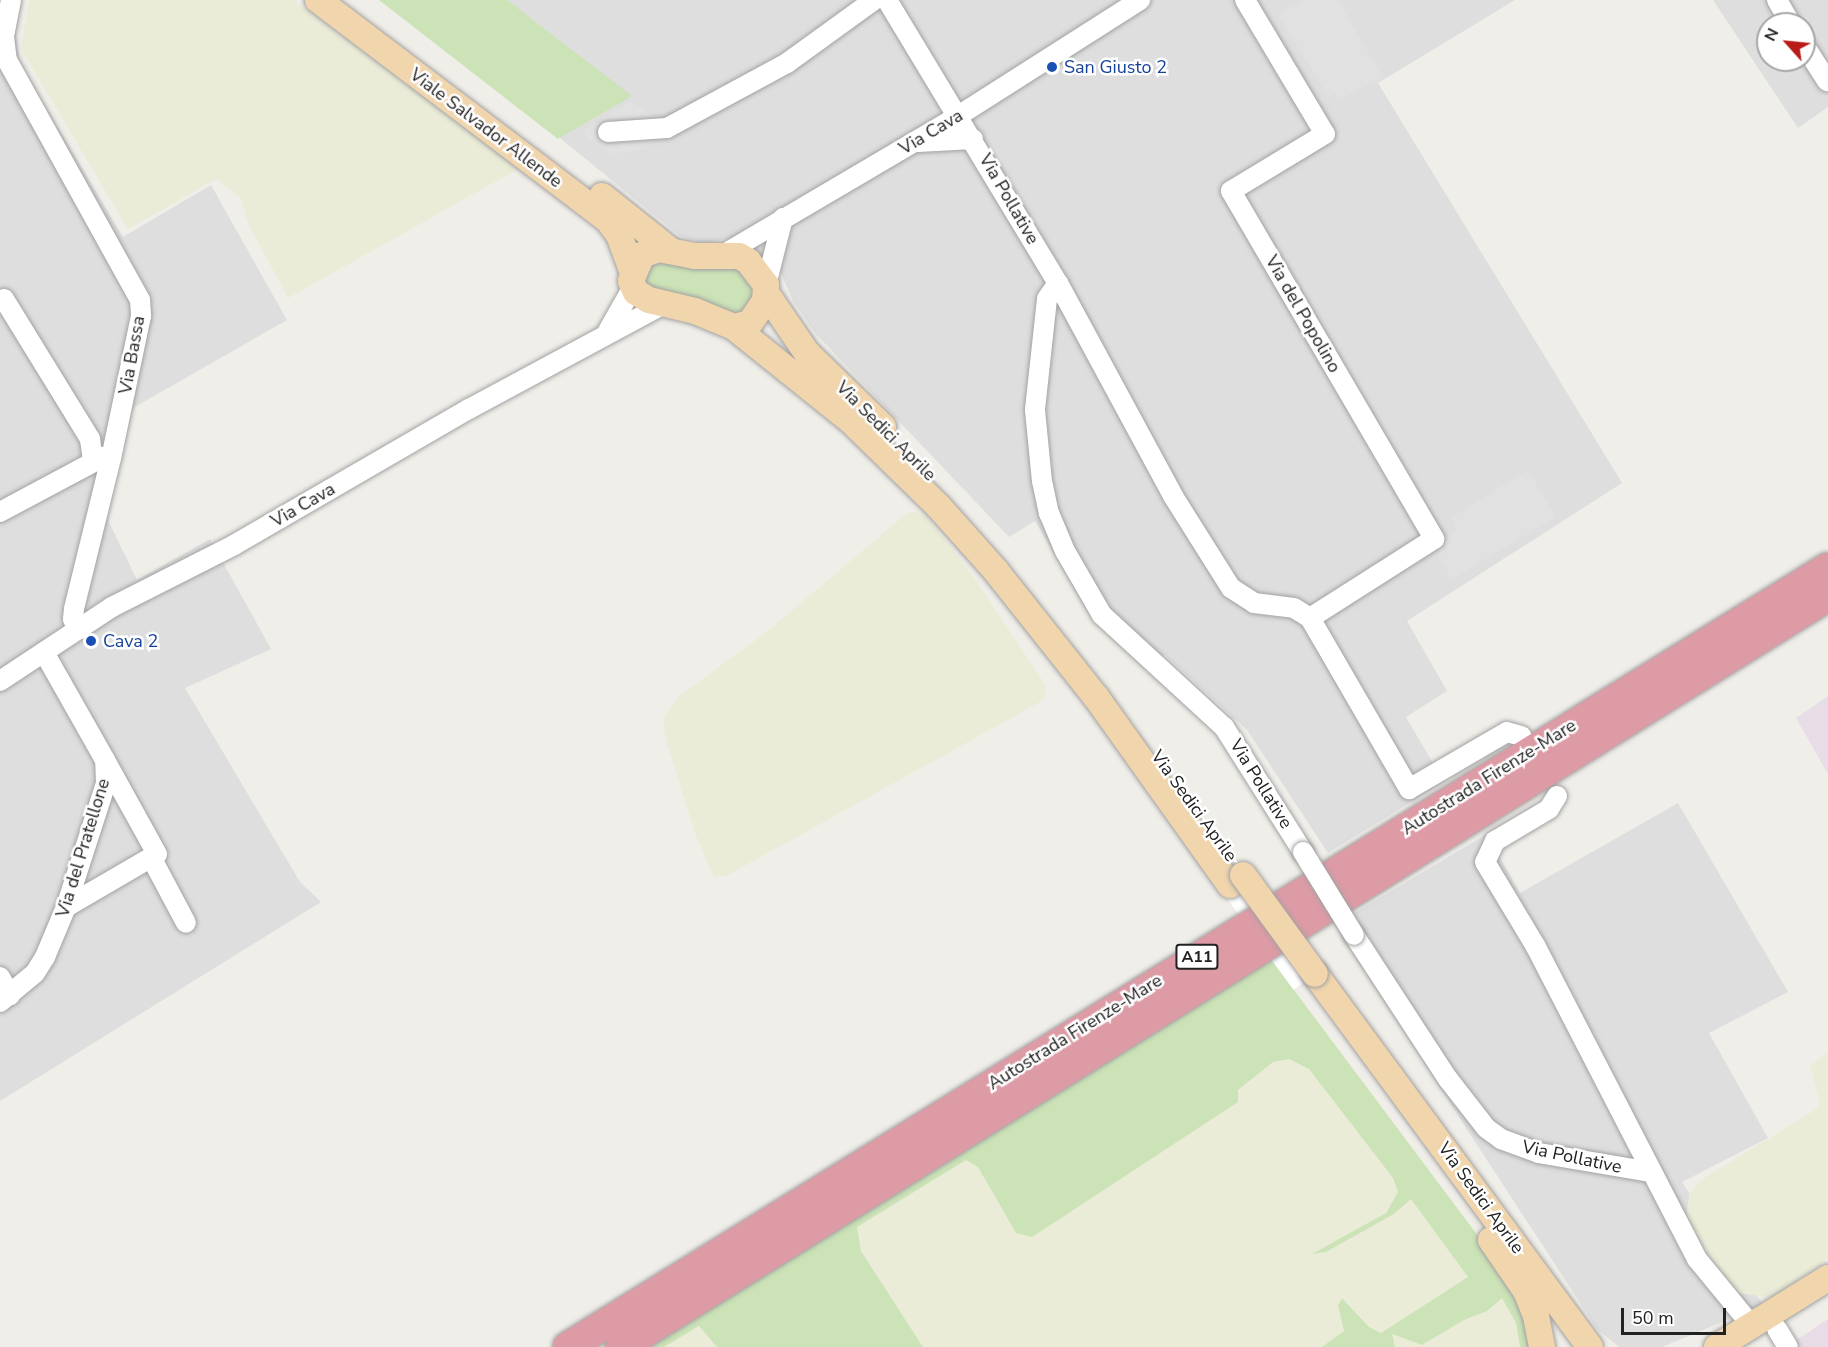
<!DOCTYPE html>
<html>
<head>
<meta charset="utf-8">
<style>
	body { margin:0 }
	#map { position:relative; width:1828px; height:1347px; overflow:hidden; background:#f0eee9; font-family:"Nunito Sans",sans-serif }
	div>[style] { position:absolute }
	.residential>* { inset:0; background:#dfdede }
	.industrial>* { inset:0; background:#e8dce6 }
	.farmland>* { inset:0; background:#eaecd7 }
	.grass>* { inset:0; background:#cbe3b6 }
	.parking>* { inset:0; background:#e1e1e1 }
	.pier>* { inset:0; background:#fff; transform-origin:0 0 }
	.roads { filter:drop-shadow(0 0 2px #a2a2a2) drop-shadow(0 0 2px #a2a2a2) }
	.minor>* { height:20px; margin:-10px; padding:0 10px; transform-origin:10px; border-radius:10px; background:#fff }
	.major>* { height:26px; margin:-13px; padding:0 13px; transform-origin:13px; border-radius:13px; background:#f1d5ad }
	.highway>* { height:30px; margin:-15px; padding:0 15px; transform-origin:15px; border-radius:15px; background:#dd9ba6 }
	.bridges { filter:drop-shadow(0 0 2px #a2a2a2) drop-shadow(0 0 2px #a2a2a2) }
	.minor-bridge>* { height:20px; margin:-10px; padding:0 10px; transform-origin:10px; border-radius:10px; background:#fff }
	.major-bridge>* { height:26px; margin:-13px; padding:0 13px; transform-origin:13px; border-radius:13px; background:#f1d5ad }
	.dots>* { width:16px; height:16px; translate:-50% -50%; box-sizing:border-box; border:3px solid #fff; border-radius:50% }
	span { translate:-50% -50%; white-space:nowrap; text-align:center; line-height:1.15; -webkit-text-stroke:5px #fff; paint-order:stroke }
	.shield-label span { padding:2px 4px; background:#fff; border:2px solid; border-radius:4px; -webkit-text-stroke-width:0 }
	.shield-label { font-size:16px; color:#212121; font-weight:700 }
	.transit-label { font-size:18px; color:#164399 }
	.left { translate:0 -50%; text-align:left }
	.street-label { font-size:18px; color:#212121 }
	.north { position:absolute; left:1756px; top:12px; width:60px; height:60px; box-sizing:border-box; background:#fff; border:2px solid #a6a6a6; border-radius:50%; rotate:297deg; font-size:16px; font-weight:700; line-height:24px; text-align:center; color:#212121 }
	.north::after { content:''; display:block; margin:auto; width:21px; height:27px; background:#b91c19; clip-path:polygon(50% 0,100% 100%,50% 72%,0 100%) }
	.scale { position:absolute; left:1621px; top:1308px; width:105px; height:27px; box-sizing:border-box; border:3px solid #212121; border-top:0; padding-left:8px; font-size:18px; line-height:21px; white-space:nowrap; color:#212121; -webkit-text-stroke:4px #fff; paint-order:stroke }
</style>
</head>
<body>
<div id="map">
	<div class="residential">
		<i style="clip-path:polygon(0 0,20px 0,16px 34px,20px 63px,123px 237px,211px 185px,287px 320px,133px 408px,107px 518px,137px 580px,210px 539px,271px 649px,185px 688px,300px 882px,321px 902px,0 1101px)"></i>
		<i style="clip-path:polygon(391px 0,1515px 0,1378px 83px,1622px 483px,1407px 621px,1447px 691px,1406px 717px,1444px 782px,1328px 853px,1247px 730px,1165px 655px,1139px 663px,1088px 613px,1035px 521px,1009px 537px,815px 333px,793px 301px,780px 271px,727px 239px,703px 243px,680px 236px)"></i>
		<i style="clip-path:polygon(evenodd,1713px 0,1828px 0,1828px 107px,1798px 128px,1713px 0,1768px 24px,1804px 24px,1804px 60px,1768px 60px,1768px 24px)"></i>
		<i style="clip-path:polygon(1678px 803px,1788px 992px,1709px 1033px,1768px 1138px,1682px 1182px,1763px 1305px,1662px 1347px,1619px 1347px,1597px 1329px,1334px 925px,1487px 834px,1520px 893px)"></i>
	</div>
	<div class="industrial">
		<i style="clip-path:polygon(1828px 696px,1828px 774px,1796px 718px)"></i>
		<i style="clip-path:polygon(1828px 1319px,1828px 1347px,1800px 1347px,1795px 1341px)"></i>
	</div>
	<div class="farmland">
		<i style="clip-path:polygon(29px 0,294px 0,518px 169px,288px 298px,247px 221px,241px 198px,216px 179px,128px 229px,21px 49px)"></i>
		<i style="clip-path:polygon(915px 512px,926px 515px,973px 576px,1045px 684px,1045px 696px,1040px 702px,728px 875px,714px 877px,696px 836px,665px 737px,664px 717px,678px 697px,769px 630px,906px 514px)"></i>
		<i style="clip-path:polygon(1828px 1052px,1828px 1258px,1773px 1298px,1738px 1293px,1706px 1262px,1686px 1221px,1689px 1194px,1701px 1180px,1815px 1110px,1820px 1104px,1810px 1066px)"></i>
		<i style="clip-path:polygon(1289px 1059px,1309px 1069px,1393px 1178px,1398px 1192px,1386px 1213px,1314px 1254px,1326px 1252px,1394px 1214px,1411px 1198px,1467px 1272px,1465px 1281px,1381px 1333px,1369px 1327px,1345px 1300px,1338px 1306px,1344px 1331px,1322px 1347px,923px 1347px,857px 1244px,857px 1227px,966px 1160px,978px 1167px,1016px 1233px,1032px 1236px,1237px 1102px,1238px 1090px,1273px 1062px)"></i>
		<i style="clip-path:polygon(1498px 1298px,1502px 1298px,1516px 1323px,1520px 1347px,1395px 1347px,1390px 1338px,1391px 1334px,1423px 1345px,1464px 1320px,1487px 1311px)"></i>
		<i style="clip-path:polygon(699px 1326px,717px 1347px,664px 1347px)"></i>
	</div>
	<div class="grass">
		<i style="clip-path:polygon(379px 0,507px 0,632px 96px,558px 139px)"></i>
		<i style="clip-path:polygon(653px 260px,724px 265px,745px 271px,755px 293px,747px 309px,735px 314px,645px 286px,643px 271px)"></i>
		<i style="clip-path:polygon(1270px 958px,1505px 1272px,1518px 1294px,1530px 1347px,1520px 1347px,1516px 1323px,1502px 1298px,1487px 1311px,1464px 1320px,1422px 1345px,1392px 1334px,1395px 1347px,1322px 1347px,1344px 1331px,1338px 1306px,1342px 1298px,1369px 1327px,1381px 1333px,1468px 1277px,1411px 1199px,1394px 1214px,1326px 1252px,1312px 1254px,1386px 1213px,1398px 1192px,1393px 1178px,1309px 1069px,1289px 1059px,1273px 1062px,1238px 1090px,1238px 1102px,1032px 1237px,1016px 1233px,978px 1167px,966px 1160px,857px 1227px,861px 1251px,923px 1347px,717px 1347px,699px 1326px,664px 1347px,642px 1347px)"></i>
	</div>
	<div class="parking">
		<i style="clip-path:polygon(1305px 0,1338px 0,1382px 77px,1340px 99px,1336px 93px,1329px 97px,1278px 15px)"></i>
		<i style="clip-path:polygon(631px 101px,673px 130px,638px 150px,612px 154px,581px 132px)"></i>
		<i style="clip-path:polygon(1528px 470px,1555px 517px,1452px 579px,1434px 550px,1457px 529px,1452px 517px)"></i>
	</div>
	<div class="pier">
		<i style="left:1251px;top:870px;width:122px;height:36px;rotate:54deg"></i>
	</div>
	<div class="roads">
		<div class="minor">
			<i style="left:11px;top:0;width:38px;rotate:101deg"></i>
			<i style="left:4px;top:37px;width:23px;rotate:83deg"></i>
			<i style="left:7px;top:60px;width:274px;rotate:61deg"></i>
			<i style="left:140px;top:300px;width:16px;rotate:86deg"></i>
			<i style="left:141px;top:316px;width:145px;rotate:101.9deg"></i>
			<i style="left:111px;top:458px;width:155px;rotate:103.8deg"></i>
			<i style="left:74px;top:609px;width:10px;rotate:96deg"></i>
			<i style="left:73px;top:619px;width:12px;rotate:59deg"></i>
			<i style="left:887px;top:0;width:331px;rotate:58.9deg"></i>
			<i style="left:1058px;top:283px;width:242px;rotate:61.6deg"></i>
			<i style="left:1173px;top:496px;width:109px;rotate:57.8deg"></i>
			<i style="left:1231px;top:588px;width:27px;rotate:33deg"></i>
			<i style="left:1254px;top:603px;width:40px;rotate:7.1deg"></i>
			<i style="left:1294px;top:608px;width:19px;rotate:32deg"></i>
			<i style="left:1310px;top:618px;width:198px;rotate:59.9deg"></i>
			<i style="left:1409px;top:789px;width:113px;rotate:-30.2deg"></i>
			<i style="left:1507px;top:732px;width:15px;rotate:16deg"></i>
			<i style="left:1245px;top:0;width:156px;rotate:59.2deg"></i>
			<i style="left:1325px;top:134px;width:110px;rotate:148.8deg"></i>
			<i style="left:1231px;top:191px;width:403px;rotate:59.7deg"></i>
			<i style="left:1434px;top:539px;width:147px;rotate:147.5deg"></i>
			<i style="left:1777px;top:0;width:28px;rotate:60deg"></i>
			<i style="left:1804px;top:45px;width:43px;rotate:57.4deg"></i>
			<i style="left:608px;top:132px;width:59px;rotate:-3.9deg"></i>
			<i style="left:667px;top:128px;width:136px;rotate:-28.4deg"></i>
			<i style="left:787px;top:63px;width:107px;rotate:-35.9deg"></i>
			<i style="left:918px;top:142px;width:55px;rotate:-3.1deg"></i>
			<i style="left:719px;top:257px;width:277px;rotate:-30.5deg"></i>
			<i style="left:958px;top:116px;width:216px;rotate:-32.5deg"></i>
			<i style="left:1058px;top:283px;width:19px;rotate:125deg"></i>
			<i style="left:1047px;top:299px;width:112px;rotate:96.2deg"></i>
			<i style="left:1035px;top:410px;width:71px;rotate:84.4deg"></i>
			<i style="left:1042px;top:481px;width:33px;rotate:78deg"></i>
			<i style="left:1049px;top:513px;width:41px;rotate:67.2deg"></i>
			<i style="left:1065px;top:551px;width:74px;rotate:60deg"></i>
			<i style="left:1102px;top:615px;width:166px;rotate:42.6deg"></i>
			<i style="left:1224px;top:727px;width:148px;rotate:57.7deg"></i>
			<i style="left:766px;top:285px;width:69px;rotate:-75.8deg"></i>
			<i style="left:4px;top:299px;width:164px;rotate:58.4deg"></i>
			<i style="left:90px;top:439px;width:22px;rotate:82deg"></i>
			<i style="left:608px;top:331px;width:51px;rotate:-60.4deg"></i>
			<i style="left:0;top:512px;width:117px;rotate:-28.1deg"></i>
			<i style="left:0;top:681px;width:134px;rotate:-33.5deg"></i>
			<i style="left:112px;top:607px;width:137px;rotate:-26.9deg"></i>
			<i style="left:234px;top:545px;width:272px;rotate:-30.1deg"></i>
			<i style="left:469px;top:409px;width:221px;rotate:-28.3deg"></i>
			<i style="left:1557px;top:796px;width:15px;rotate:122deg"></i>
			<i style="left:1549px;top:809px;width:63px;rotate:149.3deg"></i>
			<i style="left:1495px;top:841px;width:23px;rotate:115deg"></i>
			<i style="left:1485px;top:862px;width:99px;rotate:59deg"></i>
			<i style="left:1536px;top:947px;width:351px;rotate:62.7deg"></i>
			<i style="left:1697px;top:1259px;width:87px;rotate:50.6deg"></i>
			<i style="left:152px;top:859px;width:72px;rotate:62deg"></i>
			<i style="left:66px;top:907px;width:105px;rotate:-30.2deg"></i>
			<i style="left:157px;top:854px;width:105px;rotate:-119deg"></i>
			<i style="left:1354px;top:935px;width:172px;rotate:56.9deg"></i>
			<i style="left:1448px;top:1079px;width:62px;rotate:52.2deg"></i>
			<i style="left:1486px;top:1128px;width:19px;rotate:36deg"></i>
			<i style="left:1501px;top:1139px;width:40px;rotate:20.2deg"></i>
			<i style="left:1539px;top:1153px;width:113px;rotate:9.7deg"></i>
			<i style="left:0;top:977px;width:21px;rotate:61deg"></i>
			<i style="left:0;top:1002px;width:45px;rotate:-39.6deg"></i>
			<i style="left:35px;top:973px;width:19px;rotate:-58deg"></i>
			<i style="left:45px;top:957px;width:54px;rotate:-67.2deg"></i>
			<i style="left:66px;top:907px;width:130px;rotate:-72.1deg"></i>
			<i style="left:106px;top:783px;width:23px;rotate:-92deg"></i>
			<i style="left:105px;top:760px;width:124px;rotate:-119.5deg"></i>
			<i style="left:1777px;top:1329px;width:21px;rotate:59deg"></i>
		</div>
		<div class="major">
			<i style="left:318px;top:0;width:363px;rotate:37.2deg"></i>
			<i style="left:607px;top:219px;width:20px;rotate:53deg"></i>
			<i style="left:619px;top:235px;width:40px;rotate:69.8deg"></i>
			<i style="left:602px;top:196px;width:87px;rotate:38.5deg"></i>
			<i style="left:766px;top:293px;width:73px;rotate:55.7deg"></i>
			<i style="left:807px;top:353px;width:106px;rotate:44.2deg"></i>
			<i style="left:734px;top:327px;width:16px;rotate:-14deg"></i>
			<i style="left:750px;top:323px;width:27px;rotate:-56deg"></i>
			<i style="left:765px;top:301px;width:16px;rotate:-86deg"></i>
			<i style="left:766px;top:285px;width:30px;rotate:-127deg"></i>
			<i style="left:748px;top:261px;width:10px;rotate:-151deg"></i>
			<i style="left:739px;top:256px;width:44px;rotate:180deg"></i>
			<i style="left:695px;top:256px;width:37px;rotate:-169deg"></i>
			<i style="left:659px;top:249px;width:18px;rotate:161deg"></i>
			<i style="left:642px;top:255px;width:28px;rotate:113deg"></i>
			<i style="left:631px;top:281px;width:12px;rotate:66deg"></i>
			<i style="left:636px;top:292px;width:15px;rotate:32deg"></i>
			<i style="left:649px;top:300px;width:47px;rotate:13.4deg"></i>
			<i style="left:695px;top:311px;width:42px;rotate:22.3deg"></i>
			<i style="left:734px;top:327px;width:150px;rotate:38.8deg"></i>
			<i style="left:851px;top:421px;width:123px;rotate:44.3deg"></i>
			<i style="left:939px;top:507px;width:86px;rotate:48.3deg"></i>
			<i style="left:996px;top:571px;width:161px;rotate:51.6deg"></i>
			<i style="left:1096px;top:697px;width:231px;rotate:54.5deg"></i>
			<i style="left:1315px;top:974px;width:463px;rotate:53.6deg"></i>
			<i style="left:1491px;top:1240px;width:62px;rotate:55.5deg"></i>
			<i style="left:1526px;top:1291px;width:27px;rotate:68deg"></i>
			<i style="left:1536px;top:1316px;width:32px;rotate:79deg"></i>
			<i style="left:1717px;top:1347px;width:131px;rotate:-31.9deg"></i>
		</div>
		<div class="highway">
			<i style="left:568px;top:1347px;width:1481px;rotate:-31.73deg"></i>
			<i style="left:621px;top:1347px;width:1422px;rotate:-31.89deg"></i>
		</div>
	</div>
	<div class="bridges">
		<div class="minor-bridge">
			<i style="left:1303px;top:852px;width:97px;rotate:58.4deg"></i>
		</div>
		<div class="major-bridge">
			<i style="left:1243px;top:875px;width:122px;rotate:54deg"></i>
		</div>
	</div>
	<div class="dots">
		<i style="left:1052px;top:67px;background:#1a4fb4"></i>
		<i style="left:91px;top:641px;background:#1a4fb4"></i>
	</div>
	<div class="shield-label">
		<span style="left:1197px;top:957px">A11</span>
	</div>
	<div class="transit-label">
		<span class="left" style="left:1064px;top:67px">San Giusto 2</span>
		<span class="left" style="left:103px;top:641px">Cava 2</span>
	</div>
	<div class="street-label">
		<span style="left:486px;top:128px;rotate:37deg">Viale Salvador Allende</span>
		<span style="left:931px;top:132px;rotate:-31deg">Via Cava</span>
		<span style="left:1009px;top:199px;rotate:60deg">Via Pollative</span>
		<span style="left:1303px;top:314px;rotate:60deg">Via del Popolino</span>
		<span style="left:132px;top:355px;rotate:-80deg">Via Bassa</span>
		<span style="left:886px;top:431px;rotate:45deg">Via Sedici Aprile</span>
		<span style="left:303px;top:505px;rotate:-30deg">Via Cava</span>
		<span style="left:1489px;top:777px;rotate:-32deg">Autostrada Firenze-Mare</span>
		<span style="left:1261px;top:784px;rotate:58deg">Via Pollative</span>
		<span style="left:1194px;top:806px;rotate:54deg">Via Sedici Aprile</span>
		<span style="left:83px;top:848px;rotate:-73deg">Via del Pratellone</span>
		<span style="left:1075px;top:1032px;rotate:-32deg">Autostrada Firenze-Mare</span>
		<span style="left:1572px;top:1157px;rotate:12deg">Via Pollative</span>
		<span style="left:1481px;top:1198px;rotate:54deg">Via Sedici Aprile</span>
	</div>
	<div class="north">N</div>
	<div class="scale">50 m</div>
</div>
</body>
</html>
